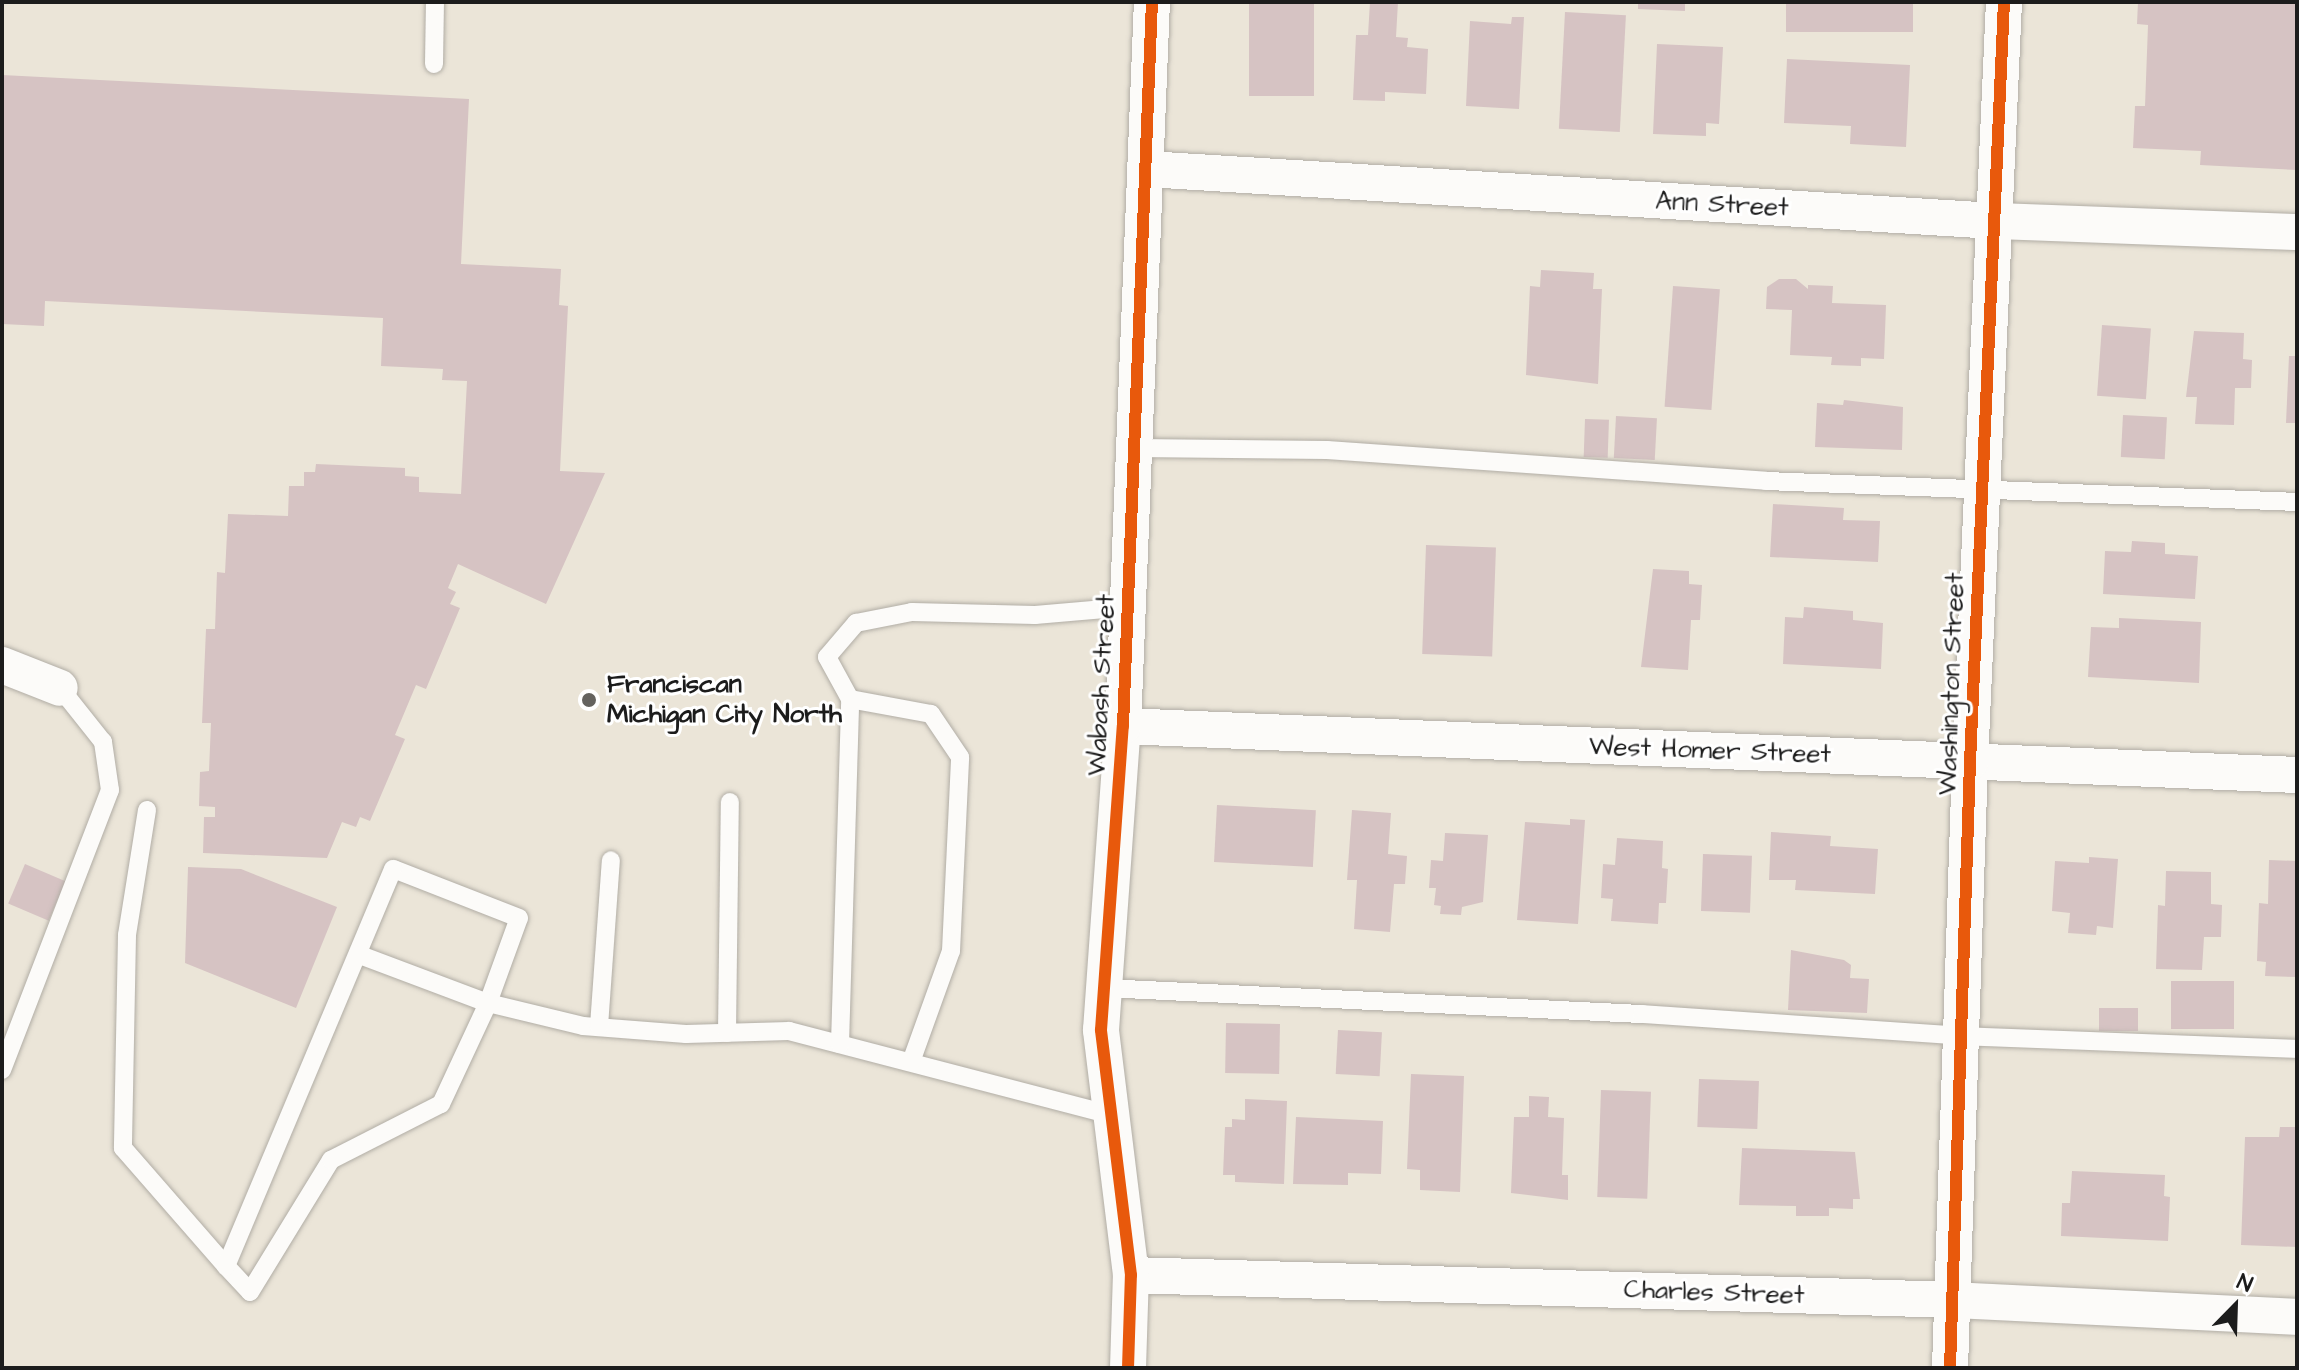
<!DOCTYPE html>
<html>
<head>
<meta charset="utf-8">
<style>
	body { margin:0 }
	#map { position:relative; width:2299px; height:1370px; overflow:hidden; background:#ebe5d8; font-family:"Architects Daughter",sans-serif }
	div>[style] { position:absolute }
	.building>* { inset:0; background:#d6c3c3; transform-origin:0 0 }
	.roads { filter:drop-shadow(0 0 2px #b1ada5) drop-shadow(0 0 2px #b1ada5) }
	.service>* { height:18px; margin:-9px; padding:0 9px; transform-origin:9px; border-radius:9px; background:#fcfbf9 }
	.minor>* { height:36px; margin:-18px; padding:0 18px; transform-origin:18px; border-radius:18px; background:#fcfbf9 }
	.cycleway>* { height:12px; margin:-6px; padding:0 6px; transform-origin:6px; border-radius:6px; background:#e8590c }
	.dots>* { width:22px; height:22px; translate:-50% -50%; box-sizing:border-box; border:4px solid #fff; border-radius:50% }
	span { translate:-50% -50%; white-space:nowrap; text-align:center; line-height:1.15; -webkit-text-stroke:6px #fff; paint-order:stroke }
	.street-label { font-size:26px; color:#1c1c1c }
	.poi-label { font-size:26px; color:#1c1c1c; font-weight:700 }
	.left { translate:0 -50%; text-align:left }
	.frame { position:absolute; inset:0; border:4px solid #1c1c1c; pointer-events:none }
	.north { position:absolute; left:2195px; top:1266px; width:80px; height:80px; -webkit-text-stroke:6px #fff; paint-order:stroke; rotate:23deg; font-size:22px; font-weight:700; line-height:32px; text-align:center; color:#1c1c1c }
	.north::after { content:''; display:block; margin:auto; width:28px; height:36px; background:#1c1c1c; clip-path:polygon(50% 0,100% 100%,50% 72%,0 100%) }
</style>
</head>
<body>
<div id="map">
	<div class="building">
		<i style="left:1249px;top:2px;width:65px;height:94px"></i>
		<i style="clip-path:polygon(1370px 2px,1398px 2px,1396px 37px,1408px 38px,1407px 47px,1428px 49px,1426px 94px,1385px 92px,1385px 101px,1353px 100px,1356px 35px,1368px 35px)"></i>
		<i style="clip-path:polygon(1638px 2px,1685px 2px,1685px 11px,1638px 9px)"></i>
		<i style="left:1786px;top:2px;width:127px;height:30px"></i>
		<i style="clip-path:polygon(2138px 2px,2297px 2px,2297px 170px,2200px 165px,2201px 151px,2133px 148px,2135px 106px,2145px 106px,2148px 25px,2137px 24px)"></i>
		<i style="left:1565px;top:12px;width:61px;height:117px;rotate:3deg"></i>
		<i style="clip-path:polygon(1512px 17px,1524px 17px,1519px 109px,1466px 106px,1470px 21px,1511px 24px)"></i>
		<i style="clip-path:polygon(1657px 44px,1723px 47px,1719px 124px,1706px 123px,1706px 136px,1653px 134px)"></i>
		<i style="clip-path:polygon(1787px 59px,1910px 65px,1906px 147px,1850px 144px,1851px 126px,1784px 123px)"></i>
		<i style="clip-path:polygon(2px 75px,469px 99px,461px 264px,561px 269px,559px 305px,568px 306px,560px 471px,605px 473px,546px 604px,458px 564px,448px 588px,456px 592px,450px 604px,460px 608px,426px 689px,416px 685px,395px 735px,405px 739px,370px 821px,360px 817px,356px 827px,342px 822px,327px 858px,203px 853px,204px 817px,215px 817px,215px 807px,199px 806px,200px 772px,209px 771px,211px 723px,202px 723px,206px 629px,215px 629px,217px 572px,225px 573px,228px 514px,288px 516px,289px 486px,304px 486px,304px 472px,315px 472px,316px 464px,405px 468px,405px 476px,419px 477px,419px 492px,461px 494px,467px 381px,442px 380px,443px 369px,381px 366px,383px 318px,45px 301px,44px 326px,2px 324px)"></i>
		<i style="clip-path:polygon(1541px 270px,1594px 273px,1593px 289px,1602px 289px,1598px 384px,1526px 375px,1530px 286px,1540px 287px)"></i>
		<i style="clip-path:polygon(1779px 279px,1796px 279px,1808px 289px,1808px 285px,1833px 286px,1832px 303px,1886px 305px,1884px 359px,1861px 358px,1861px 366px,1831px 365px,1832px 357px,1790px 355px,1792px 310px,1766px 309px,1767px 287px)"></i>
		<i style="left:1673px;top:286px;width:47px;height:121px;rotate:4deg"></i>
		<i style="left:2102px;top:325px;width:49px;height:71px;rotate:4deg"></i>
		<i style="clip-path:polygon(2194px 331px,2244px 333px,2243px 359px,2252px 360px,2251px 388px,2235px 388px,2234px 425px,2195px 424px,2197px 397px,2186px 397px)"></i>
		<i style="clip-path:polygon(2289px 356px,2297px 356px,2297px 423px,2286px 423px)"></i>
		<i style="clip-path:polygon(1844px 400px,1903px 407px,1902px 450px,1815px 447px,1817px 403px,1843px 405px)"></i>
		<i style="left:2123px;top:415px;width:44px;height:42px;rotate:3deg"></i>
		<i style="left:1616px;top:416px;width:41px;height:42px;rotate:3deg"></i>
		<i style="left:1585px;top:419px;width:24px;height:38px;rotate:2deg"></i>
		<i style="clip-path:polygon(1773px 504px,1844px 508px,1843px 520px,1880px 521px,1878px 562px,1770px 557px)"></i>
		<i style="clip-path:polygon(2132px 541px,2165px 543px,2165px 554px,2198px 556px,2195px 599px,2103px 594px,2105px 551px,2131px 552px)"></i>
		<i style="left:1426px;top:545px;width:70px;height:109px;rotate:2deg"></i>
		<i style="clip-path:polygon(1653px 569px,1689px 571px,1689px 584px,1702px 585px,1700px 620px,1691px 620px,1688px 670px,1641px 667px)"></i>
		<i style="clip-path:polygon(1804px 607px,1853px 611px,1853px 620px,1883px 623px,1881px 669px,1783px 664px,1785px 617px,1803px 618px)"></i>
		<i style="clip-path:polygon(2119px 618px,2201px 622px,2199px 683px,2088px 677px,2091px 627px,2119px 628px)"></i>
		<i style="left:1217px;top:805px;width:99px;height:57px;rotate:3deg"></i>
		<i style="clip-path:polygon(1352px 810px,1391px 813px,1388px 854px,1407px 856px,1405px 884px,1394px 884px,1390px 932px,1354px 929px,1357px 880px,1347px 880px)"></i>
		<i style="clip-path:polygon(1570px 819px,1585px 820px,1578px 924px,1517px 920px,1525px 822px,1570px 825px)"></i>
		<i style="clip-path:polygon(1771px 832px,1831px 836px,1830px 846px,1878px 849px,1875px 894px,1795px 890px,1796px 880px,1769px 880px)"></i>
		<i style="clip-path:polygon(1445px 833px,1488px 835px,1483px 902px,1462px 907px,1461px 915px,1440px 914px,1441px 906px,1434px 905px,1436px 888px,1429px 888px,1431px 860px,1443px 861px)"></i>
		<i style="clip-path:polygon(1617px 838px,1663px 841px,1662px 868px,1668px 869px,1666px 903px,1659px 903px,1658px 924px,1611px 921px,1613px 899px,1601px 898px,1603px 864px,1615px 865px)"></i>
		<i style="left:1703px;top:854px;width:49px;height:57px;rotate:2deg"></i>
		<i style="clip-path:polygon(2089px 857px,2118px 859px,2113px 928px,2097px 926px,2096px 935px,2068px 933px,2070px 913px,2052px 911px,2055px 861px,2089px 863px)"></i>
		<i style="clip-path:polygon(2269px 860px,2297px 861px,2297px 977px,2265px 976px,2266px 962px,2257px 961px,2259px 903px,2268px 904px)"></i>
		<i style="left:25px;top:864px;width:44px;height:43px;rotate:23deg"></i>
		<i style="clip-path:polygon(188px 867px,241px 869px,337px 907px,296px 1008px,185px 963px)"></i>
		<i style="clip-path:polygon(2166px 871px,2211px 872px,2211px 904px,2222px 905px,2221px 937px,2204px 937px,2202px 970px,2156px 969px,2158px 905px,2165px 906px)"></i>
		<i style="clip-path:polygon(1791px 950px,1844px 960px,1851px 965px,1850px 978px,1869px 979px,1867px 1013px,1788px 1010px)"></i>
		<i style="left:2171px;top:981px;width:63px;height:48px"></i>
		<i style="left:2099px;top:1008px;width:39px;height:23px"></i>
		<i style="left:1226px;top:1023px;width:54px;height:50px;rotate:1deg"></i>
		<i style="left:1338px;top:1030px;width:44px;height:44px;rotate:3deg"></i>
		<i style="clip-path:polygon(1411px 1074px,1464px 1076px,1460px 1192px,1420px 1190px,1420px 1170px,1407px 1169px)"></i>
		<i style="left:1699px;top:1079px;width:60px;height:48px;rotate:2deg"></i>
		<i style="left:1601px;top:1090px;width:50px;height:107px;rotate:2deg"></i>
		<i style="clip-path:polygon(1529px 1096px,1549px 1097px,1548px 1117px,1564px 1118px,1562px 1175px,1568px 1175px,1568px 1200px,1511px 1193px,1514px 1117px,1529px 1117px)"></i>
		<i style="clip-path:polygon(1245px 1099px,1287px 1101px,1284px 1184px,1235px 1182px,1235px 1175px,1223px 1175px,1225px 1127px,1232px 1127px,1232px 1119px,1245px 1120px)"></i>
		<i style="clip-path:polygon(1296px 1117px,1383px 1121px,1381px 1174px,1348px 1173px,1348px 1185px,1293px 1184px)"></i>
		<i style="clip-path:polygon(2280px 1127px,2297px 1127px,2297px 1247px,2241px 1245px,2245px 1137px,2279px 1137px)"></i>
		<i style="clip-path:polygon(1742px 1148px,1855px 1152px,1860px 1199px,1853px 1199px,1853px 1209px,1829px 1208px,1829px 1216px,1796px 1216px,1796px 1206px,1739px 1205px)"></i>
		<i style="clip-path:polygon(2072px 1171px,2165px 1175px,2164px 1196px,2170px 1197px,2168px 1241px,2061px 1236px,2062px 1203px,2070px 1203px)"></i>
	</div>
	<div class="roads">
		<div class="service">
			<i style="left:434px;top:64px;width:62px;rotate:-89.1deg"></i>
			<i style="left:1135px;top:448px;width:192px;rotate:0.6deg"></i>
			<i style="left:1327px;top:450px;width:440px;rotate:4deg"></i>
			<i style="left:1766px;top:481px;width:531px;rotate:2.26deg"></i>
			<i style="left:147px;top:810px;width:127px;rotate:99.1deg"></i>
			<i style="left:127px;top:935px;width:213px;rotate:91.1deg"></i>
			<i style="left:123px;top:1148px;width:157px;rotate:48.9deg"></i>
			<i style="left:226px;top:1266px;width:35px;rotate:47deg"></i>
			<i style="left:250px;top:1292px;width:155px;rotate:-58.5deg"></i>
			<i style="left:331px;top:1160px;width:123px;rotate:-27deg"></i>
			<i style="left:441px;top:1104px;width:111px;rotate:-65deg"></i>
			<i style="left:488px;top:1003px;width:90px;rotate:-70deg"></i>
			<i style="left:519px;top:918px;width:135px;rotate:-158.7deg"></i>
			<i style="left:393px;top:869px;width:431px;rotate:112.8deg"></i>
			<i style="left:360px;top:955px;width:137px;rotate:20.6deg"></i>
			<i style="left:488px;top:1003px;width:98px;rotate:13.6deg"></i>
			<i style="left:583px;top:1026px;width:103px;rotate:4.4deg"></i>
			<i style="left:686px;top:1034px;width:103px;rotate:-1.7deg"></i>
			<i style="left:789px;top:1031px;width:334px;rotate:14.6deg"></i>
			<i style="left:1104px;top:988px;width:539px;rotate:2.77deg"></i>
			<i style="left:1642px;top:1014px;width:320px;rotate:3.9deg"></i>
			<i style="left:1961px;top:1036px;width:336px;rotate:2.2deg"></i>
			<i style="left:599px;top:1026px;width:166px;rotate:-85.9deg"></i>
			<i style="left:727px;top:1033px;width:231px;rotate:-89.3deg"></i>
			<i style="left:840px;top:1044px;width:345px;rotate:-88.3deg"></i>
			<i style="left:911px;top:1062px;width:118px;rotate:-70.2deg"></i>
			<i style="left:951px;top:951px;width:194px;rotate:-87.3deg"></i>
			<i style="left:960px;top:757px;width:52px;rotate:-124deg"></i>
			<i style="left:931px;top:714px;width:82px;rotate:-169.5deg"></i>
			<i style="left:850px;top:699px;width:48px;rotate:-118.7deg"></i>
			<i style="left:827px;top:657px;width:45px;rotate:-49.5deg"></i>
			<i style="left:856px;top:623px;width:57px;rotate:-11.1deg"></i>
			<i style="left:912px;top:612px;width:123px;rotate:1.4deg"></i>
			<i style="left:1035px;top:615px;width:93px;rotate:-4.9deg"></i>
			<i style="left:2px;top:1070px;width:300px;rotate:-68.9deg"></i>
			<i style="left:110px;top:790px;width:49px;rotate:-98.3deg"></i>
			<i style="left:103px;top:742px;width:69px;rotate:-128.5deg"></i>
		</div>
		<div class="minor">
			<i style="left:1147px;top:169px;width:850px;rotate:3.51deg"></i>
			<i style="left:1995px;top:221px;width:302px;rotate:2.1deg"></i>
			<i style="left:2px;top:665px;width:62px;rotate:21.6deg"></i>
			<i style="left:1123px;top:726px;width:1175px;rotate:2.39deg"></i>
			<i style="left:1131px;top:1275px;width:822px;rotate:1.74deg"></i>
			<i style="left:1953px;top:1300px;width:344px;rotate:2.8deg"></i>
			<i style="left:1128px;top:1368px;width:93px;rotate:-88.2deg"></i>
			<i style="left:1131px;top:1275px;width:247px;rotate:-97deg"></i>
			<i style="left:1101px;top:1030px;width:305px;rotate:-85.9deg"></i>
			<i style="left:1123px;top:726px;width:725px;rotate:-87.71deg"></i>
			<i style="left:1950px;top:1368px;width:606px;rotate:-88.11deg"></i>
			<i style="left:1970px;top:762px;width:761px;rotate:-87.44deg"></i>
		</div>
	</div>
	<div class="cycleway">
		<i style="left:1128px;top:1368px;width:93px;rotate:-88.2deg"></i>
		<i style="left:1131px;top:1275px;width:247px;rotate:-97deg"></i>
		<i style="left:1101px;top:1030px;width:305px;rotate:-85.9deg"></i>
		<i style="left:1123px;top:726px;width:725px;rotate:-87.71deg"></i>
		<i style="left:1950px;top:1368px;width:606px;rotate:-88.11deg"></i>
		<i style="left:1970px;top:762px;width:761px;rotate:-87.44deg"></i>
	</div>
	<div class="dots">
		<i style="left:589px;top:700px;background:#64625e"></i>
	</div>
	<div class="street-label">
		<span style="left:1722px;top:205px;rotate:3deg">Ann Street</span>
		<span style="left:1952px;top:684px;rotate:-88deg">Washington Street</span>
		<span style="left:1102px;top:685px;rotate:-87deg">Wabash Street</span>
		<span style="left:1710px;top:751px;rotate:2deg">West Homer Street</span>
		<span style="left:1714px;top:1293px;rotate:2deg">Charles Street</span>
	</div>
	<div class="poi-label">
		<span class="left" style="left:607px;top:700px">Franciscan<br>Michigan City North</span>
	</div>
	<div class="frame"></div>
	<div class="north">N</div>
</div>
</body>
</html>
